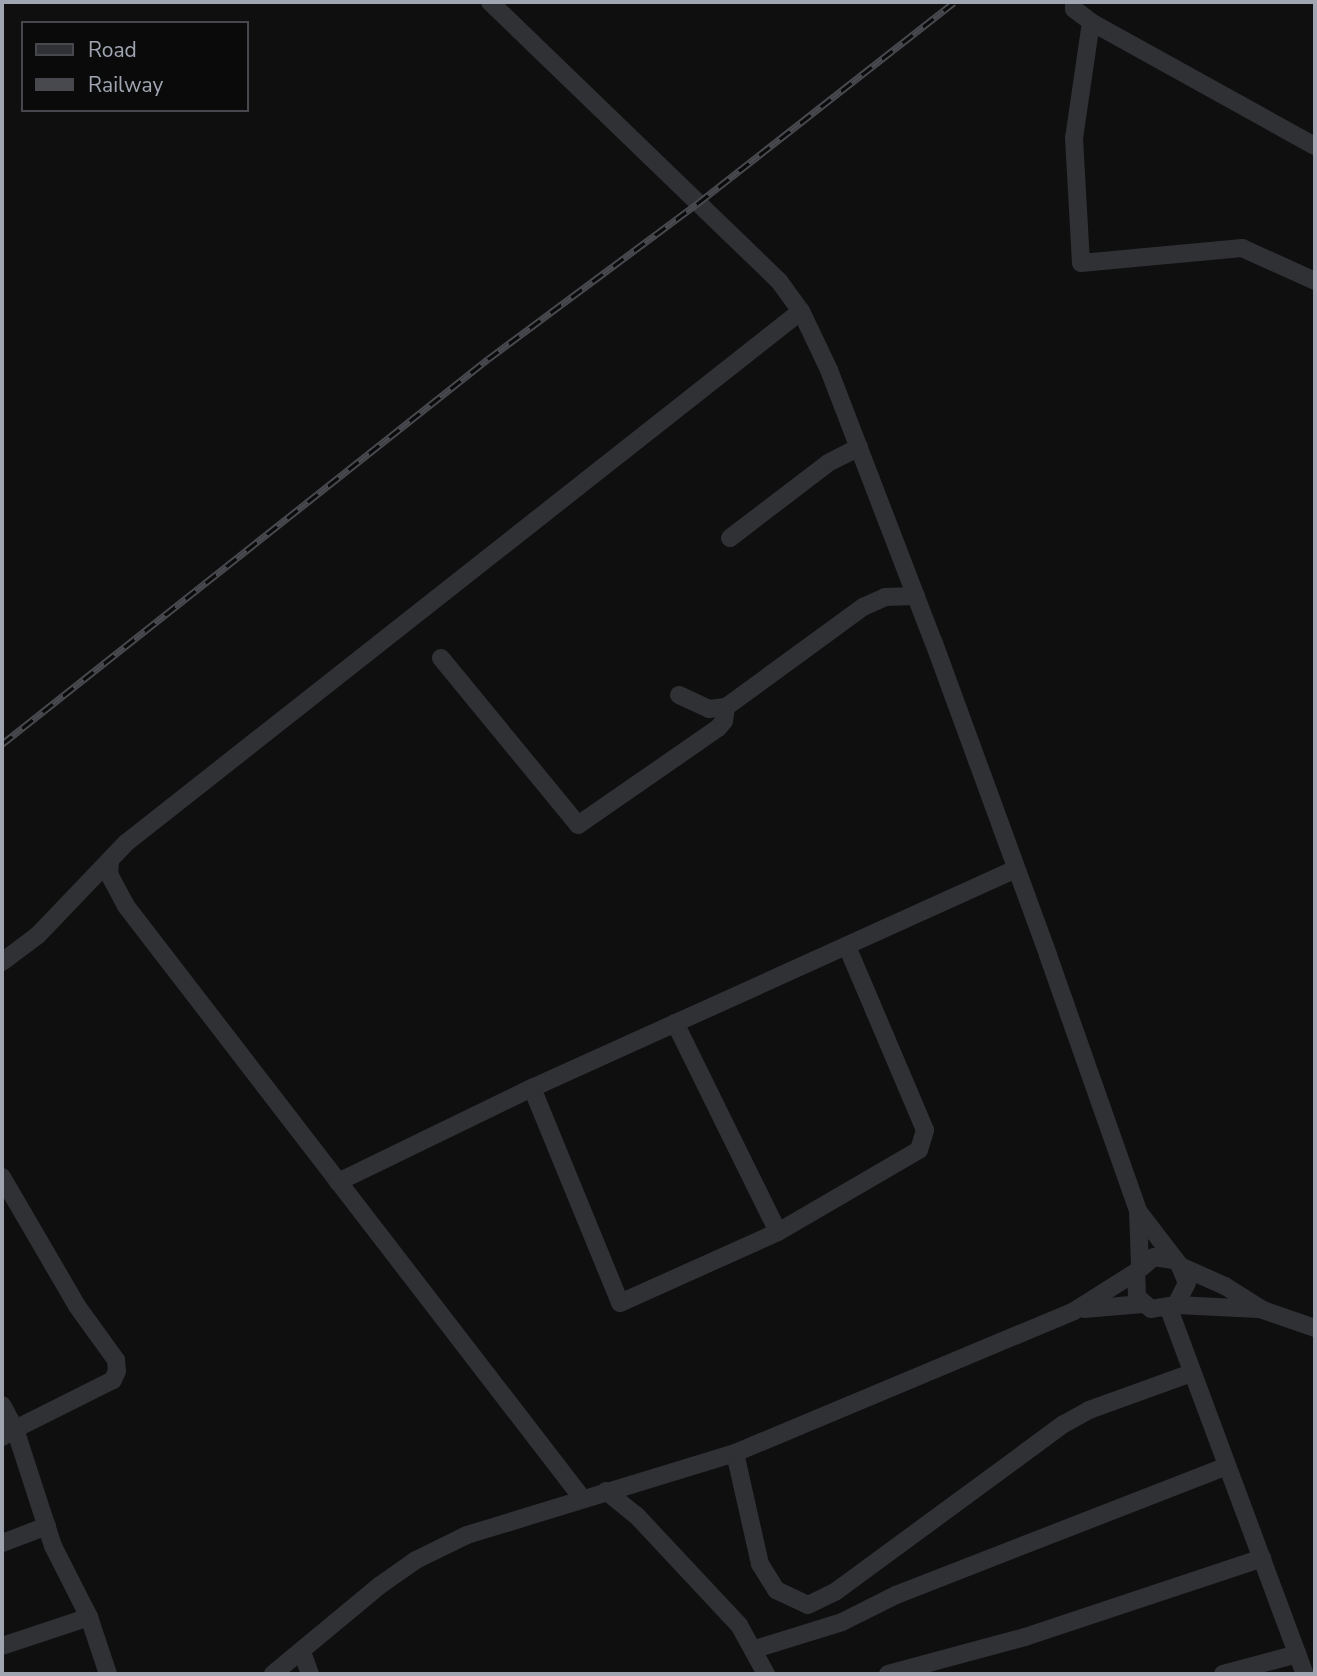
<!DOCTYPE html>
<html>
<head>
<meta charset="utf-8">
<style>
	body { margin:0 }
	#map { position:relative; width:1317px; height:1676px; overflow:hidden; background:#0f0f10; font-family:"Nunito Sans",sans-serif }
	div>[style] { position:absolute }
	.street>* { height:18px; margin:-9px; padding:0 9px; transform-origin:9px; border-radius:9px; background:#303135 }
	.rail>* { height:7px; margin-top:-3.5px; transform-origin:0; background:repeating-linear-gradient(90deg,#0a0a0b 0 13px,#47494e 0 26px); box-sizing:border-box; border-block:2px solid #47494e }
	span { translate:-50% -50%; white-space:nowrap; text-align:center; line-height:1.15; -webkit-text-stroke:5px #0a0a0b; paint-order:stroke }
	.frame { position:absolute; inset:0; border:4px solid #a0a5b2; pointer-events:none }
	.legend { position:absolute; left:21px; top:21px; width:228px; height:91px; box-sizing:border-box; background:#0a0a0b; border:2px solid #46484e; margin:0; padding:9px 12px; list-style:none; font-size:21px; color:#a0a5b2 }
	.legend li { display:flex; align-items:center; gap:14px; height:35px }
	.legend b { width:35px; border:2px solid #46484e }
</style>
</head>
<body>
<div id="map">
	<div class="street">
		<i style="left:490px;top:2px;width:402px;rotate:44deg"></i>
		<i style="left:779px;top:281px;width:37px;rotate:54deg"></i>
		<i style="left:801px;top:311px;width:65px;rotate:64.6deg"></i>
		<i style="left:829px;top:370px;width:292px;rotate:69deg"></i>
		<i style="left:934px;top:643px;width:332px;rotate:69.9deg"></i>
		<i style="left:1048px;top:955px;width:271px;rotate:70.6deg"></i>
		<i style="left:1138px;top:1211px;width:54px;rotate:87.9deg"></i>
		<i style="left:1074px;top:2px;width:7px;rotate:90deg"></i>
		<i style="left:1074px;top:9px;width:21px;rotate:37deg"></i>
		<i style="left:1091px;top:22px;width:256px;rotate:29deg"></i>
		<i style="left:1091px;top:22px;width:117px;rotate:98.3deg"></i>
		<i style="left:1074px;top:138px;width:125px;rotate:86.8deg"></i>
		<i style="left:1081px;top:263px;width:162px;rotate:-5.3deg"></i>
		<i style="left:1242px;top:248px;width:80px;rotate:24.3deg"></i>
		<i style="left:730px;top:538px;width:123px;rotate:-37.4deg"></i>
		<i style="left:828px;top:463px;width:35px;rotate:-27deg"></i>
		<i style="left:441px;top:658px;width:216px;rotate:50.6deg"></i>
		<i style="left:578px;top:825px;width:170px;rotate:-34.7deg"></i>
		<i style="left:718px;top:728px;width:9px;rotate:-49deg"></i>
		<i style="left:724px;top:721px;width:14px;rotate:-82deg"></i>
		<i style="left:679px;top:695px;width:33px;rotate:25deg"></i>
		<i style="left:709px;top:709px;width:17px;rotate:-7deg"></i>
		<i style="left:726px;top:707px;width:170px;rotate:-36.1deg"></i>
		<i style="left:863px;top:607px;width:24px;rotate:-24deg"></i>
		<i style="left:885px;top:597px;width:31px;rotate:-2deg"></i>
		<i style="left:110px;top:861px;width:13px;rotate:94deg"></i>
		<i style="left:109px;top:874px;width:36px;rotate:62deg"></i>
		<i style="left:126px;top:906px;width:747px;rotate:52.39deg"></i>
		<i style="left:2px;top:962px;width:45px;rotate:-36.9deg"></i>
		<i style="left:38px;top:935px;width:127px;rotate:-46.3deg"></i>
		<i style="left:126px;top:843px;width:859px;rotate:-38.24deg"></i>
		<i style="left:532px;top:1088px;width:232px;rotate:67.7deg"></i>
		<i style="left:620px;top:1303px;width:173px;rotate:-24.2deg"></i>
		<i style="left:778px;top:1232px;width:233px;rotate:-116.2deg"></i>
		<i style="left:2px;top:1177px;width:149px;rotate:59.8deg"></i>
		<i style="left:77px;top:1306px;width:67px;rotate:54.2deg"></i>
		<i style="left:116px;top:1360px;width:11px;rotate:85deg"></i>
		<i style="left:117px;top:1371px;width:10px;rotate:114deg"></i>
		<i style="left:113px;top:1380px;width:110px;rotate:153.4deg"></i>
		<i style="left:15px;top:1429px;width:27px;rotate:-118deg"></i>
		<i style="left:338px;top:1182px;width:216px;rotate:-25.9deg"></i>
		<i style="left:532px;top:1088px;width:531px;rotate:-24.35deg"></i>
		<i style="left:1138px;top:1211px;width:69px;rotate:52.6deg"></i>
		<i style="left:1180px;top:1266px;width:18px;rotate:68deg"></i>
		<i style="left:1187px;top:1283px;width:25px;rotate:117deg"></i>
		<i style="left:1176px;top:1305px;width:25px;rotate:171deg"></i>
		<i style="left:1151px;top:1309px;width:18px;rotate:-139deg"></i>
		<i style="left:1137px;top:1297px;width:25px;rotate:-92deg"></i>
		<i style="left:1136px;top:1272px;width:23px;rotate:-40deg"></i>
		<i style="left:1154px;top:1257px;width:18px;rotate:9deg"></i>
		<i style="left:778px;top:1232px;width:163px;rotate:-30.2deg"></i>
		<i style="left:919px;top:1150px;width:21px;rotate:-73deg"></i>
		<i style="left:925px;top:1130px;width:200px;rotate:-113deg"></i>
		<i style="left:1180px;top:1266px;width:49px;rotate:24deg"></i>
		<i style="left:1225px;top:1286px;width:45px;rotate:32.3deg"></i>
		<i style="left:1263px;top:1310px;width:55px;rotate:19.1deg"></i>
		<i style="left:1176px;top:1305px;width:83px;rotate:2.8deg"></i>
		<i style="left:1084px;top:1309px;width:59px;rotate:-4.8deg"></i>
		<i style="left:1169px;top:1309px;width:390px;rotate:69.6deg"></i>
		<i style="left:2px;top:1437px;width:15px;rotate:-32deg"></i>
		<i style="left:15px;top:1429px;width:123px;rotate:72deg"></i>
		<i style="left:53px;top:1546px;width:80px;rotate:63.1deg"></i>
		<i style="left:89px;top:1617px;width:60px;rotate:71.6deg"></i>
		<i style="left:735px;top:1453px;width:114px;rotate:77.3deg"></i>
		<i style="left:760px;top:1564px;width:31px;rotate:58deg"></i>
		<i style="left:776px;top:1590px;width:35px;rotate:25deg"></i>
		<i style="left:808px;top:1605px;width:30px;rotate:-26deg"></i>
		<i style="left:835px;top:1592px;width:284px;rotate:-36.3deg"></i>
		<i style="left:1064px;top:1424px;width:29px;rotate:-29deg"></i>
		<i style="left:1089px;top:1410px;width:109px;rotate:-19.8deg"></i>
		<i style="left:606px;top:1491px;width:38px;rotate:39deg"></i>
		<i style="left:636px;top:1515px;width:151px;rotate:46.9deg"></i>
		<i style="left:739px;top:1625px;width:56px;rotate:61.1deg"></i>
		<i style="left:2px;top:1543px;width:48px;rotate:-20.7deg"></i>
		<i style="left:2px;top:1646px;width:92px;rotate:-18.4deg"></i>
		<i style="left:755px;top:1649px;width:91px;rotate:-17.2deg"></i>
		<i style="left:842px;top:1622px;width:60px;rotate:-26.6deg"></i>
		<i style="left:896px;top:1595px;width:355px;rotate:-21.3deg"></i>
		<i style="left:302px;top:1652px;width:23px;rotate:70deg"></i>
		<i style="left:273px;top:1674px;width:138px;rotate:-39.7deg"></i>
		<i style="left:379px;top:1586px;width:45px;rotate:-35.1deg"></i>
		<i style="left:416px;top:1560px;width:57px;rotate:-26.1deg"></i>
		<i style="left:467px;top:1535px;width:280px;rotate:-17deg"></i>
		<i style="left:735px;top:1453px;width:368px;rotate:-22.7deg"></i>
		<i style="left:1074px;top:1311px;width:73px;rotate:-32.2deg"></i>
		<i style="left:888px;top:1674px;width:142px;rotate:-15.1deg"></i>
		<i style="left:1025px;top:1637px;width:250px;rotate:-18.4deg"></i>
		<i style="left:1223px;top:1674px;width:77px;rotate:-15.1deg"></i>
	</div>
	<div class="rail">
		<i style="left:2px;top:744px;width:620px;rotate:-38.39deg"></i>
		<i style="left:488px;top:359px;width:262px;rotate:-36.6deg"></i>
		<i style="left:698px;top:203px;width:325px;rotate:-38.1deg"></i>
	</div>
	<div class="frame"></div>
	<ul class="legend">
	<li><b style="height:9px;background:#303135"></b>Road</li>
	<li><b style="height:9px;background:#47494e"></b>Railway</li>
	</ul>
</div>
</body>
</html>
